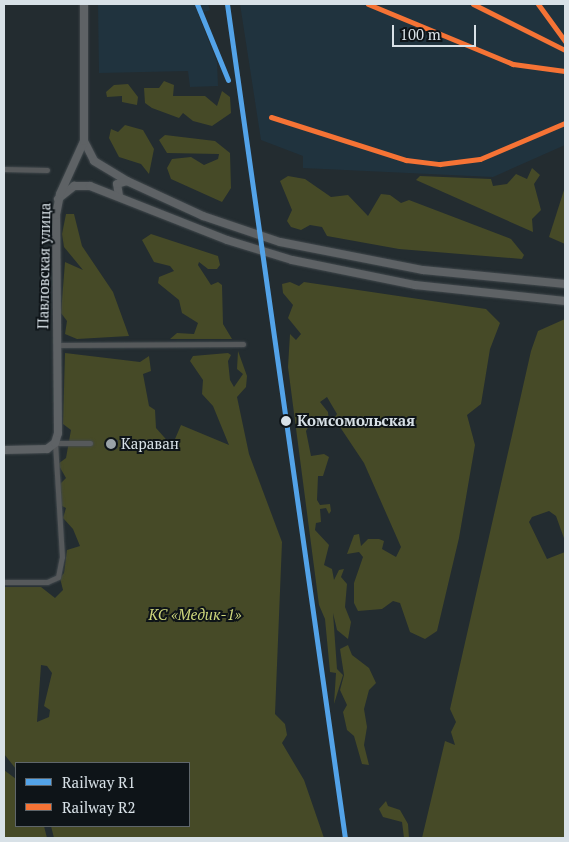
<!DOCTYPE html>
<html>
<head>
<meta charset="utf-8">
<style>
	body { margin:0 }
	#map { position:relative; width:569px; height:842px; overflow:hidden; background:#232c30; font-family:"PT Serif",serif }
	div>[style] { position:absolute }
	.built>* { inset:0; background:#20333e }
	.green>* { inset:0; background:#464a27 }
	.building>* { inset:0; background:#38454b; transform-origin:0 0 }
	.roads { filter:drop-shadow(0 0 1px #41484c) drop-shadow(0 0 1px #41484c) }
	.minor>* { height:5px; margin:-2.5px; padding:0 2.5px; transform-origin:2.5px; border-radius:2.5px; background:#56595b }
	.primary>* { height:8px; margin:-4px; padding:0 4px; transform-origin:4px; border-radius:4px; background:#5e6265 }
	.rail-1>* { height:5px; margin:-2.5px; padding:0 2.5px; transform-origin:2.5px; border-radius:2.5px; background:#53a3e8 }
	.rail-2>* { height:5px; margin:-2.5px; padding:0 2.5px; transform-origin:2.5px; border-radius:2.5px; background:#f57335 }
	.dots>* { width:14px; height:14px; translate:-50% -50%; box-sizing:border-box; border:2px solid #0e1418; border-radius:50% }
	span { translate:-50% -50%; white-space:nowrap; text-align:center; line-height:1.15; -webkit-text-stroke:4px #0e1418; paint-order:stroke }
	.street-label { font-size:15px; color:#d8e1e7 }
	.stop-label { font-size:15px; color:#d8e1e7; font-weight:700 }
	.left { translate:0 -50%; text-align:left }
	.poi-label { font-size:15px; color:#d8e1e7 }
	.park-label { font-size:15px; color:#cdd67b; font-style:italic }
	.frame { position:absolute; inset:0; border:5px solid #d8e1e7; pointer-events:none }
	.legend { position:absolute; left:15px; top:762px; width:175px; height:65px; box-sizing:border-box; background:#0e1418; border:1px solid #5f666b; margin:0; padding:6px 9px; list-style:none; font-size:15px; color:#d8e1e7 }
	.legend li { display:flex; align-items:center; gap:10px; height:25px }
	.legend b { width:25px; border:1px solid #5f666b }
	.scale { position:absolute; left:392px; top:25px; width:84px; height:22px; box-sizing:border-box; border:2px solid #d8e1e7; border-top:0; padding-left:6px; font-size:15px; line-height:18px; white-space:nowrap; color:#d8e1e7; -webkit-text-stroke:4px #0e1418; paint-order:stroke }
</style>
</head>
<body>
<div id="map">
	<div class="built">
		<i style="clip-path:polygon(98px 4px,208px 4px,210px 10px,198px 14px,217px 62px,218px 86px,190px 87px,188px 71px,99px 73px)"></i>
		<i style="clip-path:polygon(240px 4px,565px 4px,565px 145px,493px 177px,303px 168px,303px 156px,261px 140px)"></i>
	</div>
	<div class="green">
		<i style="clip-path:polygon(164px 81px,174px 85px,173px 96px,205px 96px,217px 106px,222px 91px,230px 97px,231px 113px,212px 126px,193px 121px,183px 113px,179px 118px,152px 108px,145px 103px,144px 88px,159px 88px)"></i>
		<i style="clip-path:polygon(128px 84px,138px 97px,137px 105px,122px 102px,122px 96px,107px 97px,106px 92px,114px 85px)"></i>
		<i style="clip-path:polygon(125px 125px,143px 130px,154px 149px,149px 174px,141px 164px,119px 157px,109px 138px,111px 129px,118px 132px)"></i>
		<i style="clip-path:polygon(165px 135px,215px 141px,230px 153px,231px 188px,222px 202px,171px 179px,167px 168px,172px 159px,191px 157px,204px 165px,218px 159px,219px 154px,167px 153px,159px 140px)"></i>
		<i style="clip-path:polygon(532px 168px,540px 175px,534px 184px,541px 210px,532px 219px,533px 232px,416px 180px,420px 176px,491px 179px,493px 186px,507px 184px,516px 174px,527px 179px)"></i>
		<i style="clip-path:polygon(288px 176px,305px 179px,331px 197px,348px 195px,368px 216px,381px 194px,390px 195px,401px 203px,409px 200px,511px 239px,524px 255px,522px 259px,399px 249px,327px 236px,322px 227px,310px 225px,301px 230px,291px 227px,287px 221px,292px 210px,280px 181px)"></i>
		<i style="clip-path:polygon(565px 187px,565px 244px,549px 237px)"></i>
		<i style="clip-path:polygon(66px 214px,74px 214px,82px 246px,113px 292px,129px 336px,77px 339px,65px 334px,67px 321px,61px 313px,65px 262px,83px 270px,64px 247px,62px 234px)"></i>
		<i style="clip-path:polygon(151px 234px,218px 256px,220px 265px,217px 269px,208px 269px,199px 262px,198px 265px,211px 285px,218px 282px,222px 285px,223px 324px,232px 339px,170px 339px,177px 333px,194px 334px,198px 323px,182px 313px,179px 300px,158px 283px,159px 277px,174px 271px,170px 266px,154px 262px,142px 240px)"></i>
		<i style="clip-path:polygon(290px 282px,299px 286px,304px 282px,486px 309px,500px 323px,490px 349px,481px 404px,467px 415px,475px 445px,459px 538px,437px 631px,425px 639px,410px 632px,400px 603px,393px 601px,382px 609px,358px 611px,354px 603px,354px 583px,363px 557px,359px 552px,347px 554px,354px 535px,359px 534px,361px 546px,368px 539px,379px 539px,384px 541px,382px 549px,396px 557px,401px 547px,364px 463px,334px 418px,337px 414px,327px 397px,320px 402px,328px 412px,329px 422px,325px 426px,320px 423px,309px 426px,306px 431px,311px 456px,324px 454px,329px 457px,323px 476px,318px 476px,317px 500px,320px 505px,330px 504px,331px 511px,329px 514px,326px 508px,320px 509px,321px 522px,316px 523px,315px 530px,329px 545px,324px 565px,332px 569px,334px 580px,339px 570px,344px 569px,341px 577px,347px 584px,345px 607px,351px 622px,348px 639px,337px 630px,333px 613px,337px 669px,343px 675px,334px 704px,336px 673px,330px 672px,325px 619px,319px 605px,288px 367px,290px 334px,296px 340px,301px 334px,288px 318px,293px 305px,283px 293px,282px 284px)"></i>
		<i style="clip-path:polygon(565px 319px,565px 541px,556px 516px,549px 511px,532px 517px,529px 522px,547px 559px,565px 552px,565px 838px,422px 838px,445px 741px,455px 745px,451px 732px,456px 722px,450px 709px,531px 351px,538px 331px)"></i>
		<i style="clip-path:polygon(evenodd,238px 351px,247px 376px,246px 387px,237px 397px,249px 454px,282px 542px,275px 714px,285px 724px,287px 735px,282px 743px,304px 780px,324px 838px,54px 838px,51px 826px,189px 826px,189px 763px,16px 763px,16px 769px,4px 754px,4px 587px,41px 587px,55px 598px,63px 590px,60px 578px,64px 573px,67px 550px,80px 546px,73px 529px,63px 518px,66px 508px,62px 506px,60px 484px,66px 478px,58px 464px,66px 458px,71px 430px,63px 424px,65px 353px,140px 362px,149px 356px,151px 371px,143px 374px,149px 406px,155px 410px,156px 428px,172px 446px,181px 425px,229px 445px,213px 406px,202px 394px,203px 380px,190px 361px,193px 356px,228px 353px,231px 355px,228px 361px,230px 380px,234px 387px,243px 374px,237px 369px,238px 351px,41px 665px,47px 666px,52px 673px,44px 706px,50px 710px,49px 717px,37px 722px,41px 665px)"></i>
		<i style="clip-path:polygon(348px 645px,352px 655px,369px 668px,376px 683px,369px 690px,364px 709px,367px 727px,364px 745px,369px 765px,362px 764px,354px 736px,347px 730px,343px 712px,347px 705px,340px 690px,344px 675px,340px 649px)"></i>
		<i style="clip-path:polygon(4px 770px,16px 779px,16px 826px,44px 826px,47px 838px,4px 838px)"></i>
		<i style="clip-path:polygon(386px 801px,388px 806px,400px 810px,408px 824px,409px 838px,404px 838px,402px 822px,383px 817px,379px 809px)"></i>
	</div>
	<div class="building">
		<i style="left:106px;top:439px;width:12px;height:9px;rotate:5deg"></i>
	</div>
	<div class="roads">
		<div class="minor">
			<i style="left:4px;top:169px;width:43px;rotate:1.3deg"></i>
			<i style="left:57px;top:345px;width:186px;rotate:-0.3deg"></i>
			<i style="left:4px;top:582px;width:43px"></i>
			<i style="left:47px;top:582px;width:12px;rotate:-24deg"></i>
			<i style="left:58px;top:577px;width:20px;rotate:-79deg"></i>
			<i style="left:62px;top:557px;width:114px;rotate:-93.5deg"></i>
			<i style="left:55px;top:443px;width:35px"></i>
		</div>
		<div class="primary">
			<i style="left:84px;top:141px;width:22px;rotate:63deg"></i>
			<i style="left:94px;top:161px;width:39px;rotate:31deg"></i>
			<i style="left:127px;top:181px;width:84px;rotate:24.7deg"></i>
			<i style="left:203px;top:216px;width:81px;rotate:18.7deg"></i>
			<i style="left:280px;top:242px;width:146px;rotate:11.1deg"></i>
			<i style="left:423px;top:270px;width:143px;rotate:5.6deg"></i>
			<i style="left:119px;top:196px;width:12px;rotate:-99deg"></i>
			<i style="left:117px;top:184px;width:10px;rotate:-17deg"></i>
			<i style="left:58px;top:199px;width:21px;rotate:-39deg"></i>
			<i style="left:74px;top:186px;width:16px"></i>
			<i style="left:90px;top:186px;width:147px;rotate:21.5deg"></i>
			<i style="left:227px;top:240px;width:68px;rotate:17.1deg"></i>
			<i style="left:292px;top:260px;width:126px;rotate:11.5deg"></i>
			<i style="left:415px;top:285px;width:151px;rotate:6.1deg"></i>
			<i style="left:4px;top:450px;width:43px;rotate:-1.3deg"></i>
			<i style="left:47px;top:449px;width:10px;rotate:-37deg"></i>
			<i style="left:55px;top:443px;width:10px;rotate:-73deg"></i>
			<i style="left:58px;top:433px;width:218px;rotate:-90.5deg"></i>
			<i style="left:56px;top:215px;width:21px;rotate:-79deg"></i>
			<i style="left:60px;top:194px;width:58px;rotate:-65.6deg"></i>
			<i style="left:84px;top:141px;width:137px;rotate:-90deg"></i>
		</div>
	</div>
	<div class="rail-1">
		<i style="left:197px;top:4px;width:82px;rotate:67.8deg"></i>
		<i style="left:227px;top:4px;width:842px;rotate:81.95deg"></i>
	</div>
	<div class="rail-2">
		<i style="left:368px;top:4px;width:157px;rotate:22.5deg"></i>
		<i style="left:513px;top:64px;width:52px;rotate:7.7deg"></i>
		<i style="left:473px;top:4px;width:103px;rotate:26.6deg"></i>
		<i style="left:538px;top:4px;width:46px;rotate:53.9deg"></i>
		<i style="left:271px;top:117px;width:142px;rotate:17.7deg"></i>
		<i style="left:406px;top:160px;width:34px;rotate:7deg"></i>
		<i style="left:440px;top:164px;width:40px;rotate:-7.1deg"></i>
		<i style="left:480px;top:159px;width:92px;rotate:-23deg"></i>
	</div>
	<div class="dots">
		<i style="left:286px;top:421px;background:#d8e1e7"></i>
		<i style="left:111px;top:444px;background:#99a2a7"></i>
	</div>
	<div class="street-label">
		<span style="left:44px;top:266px;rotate:-89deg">Павловская улица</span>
	</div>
	<div class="stop-label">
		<span class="left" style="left:297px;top:421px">Комсомольская</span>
	</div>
	<div class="poi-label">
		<span class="left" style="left:121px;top:444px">Караван</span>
	</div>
	<div class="park-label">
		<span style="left:195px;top:615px">КС «Медик-1»</span>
	</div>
	<div class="frame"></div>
	<ul class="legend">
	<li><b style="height:6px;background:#53a3e8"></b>Railway R1</li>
	<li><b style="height:6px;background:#f57335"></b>Railway R2</li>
	</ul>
	<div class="scale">100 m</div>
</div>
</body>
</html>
